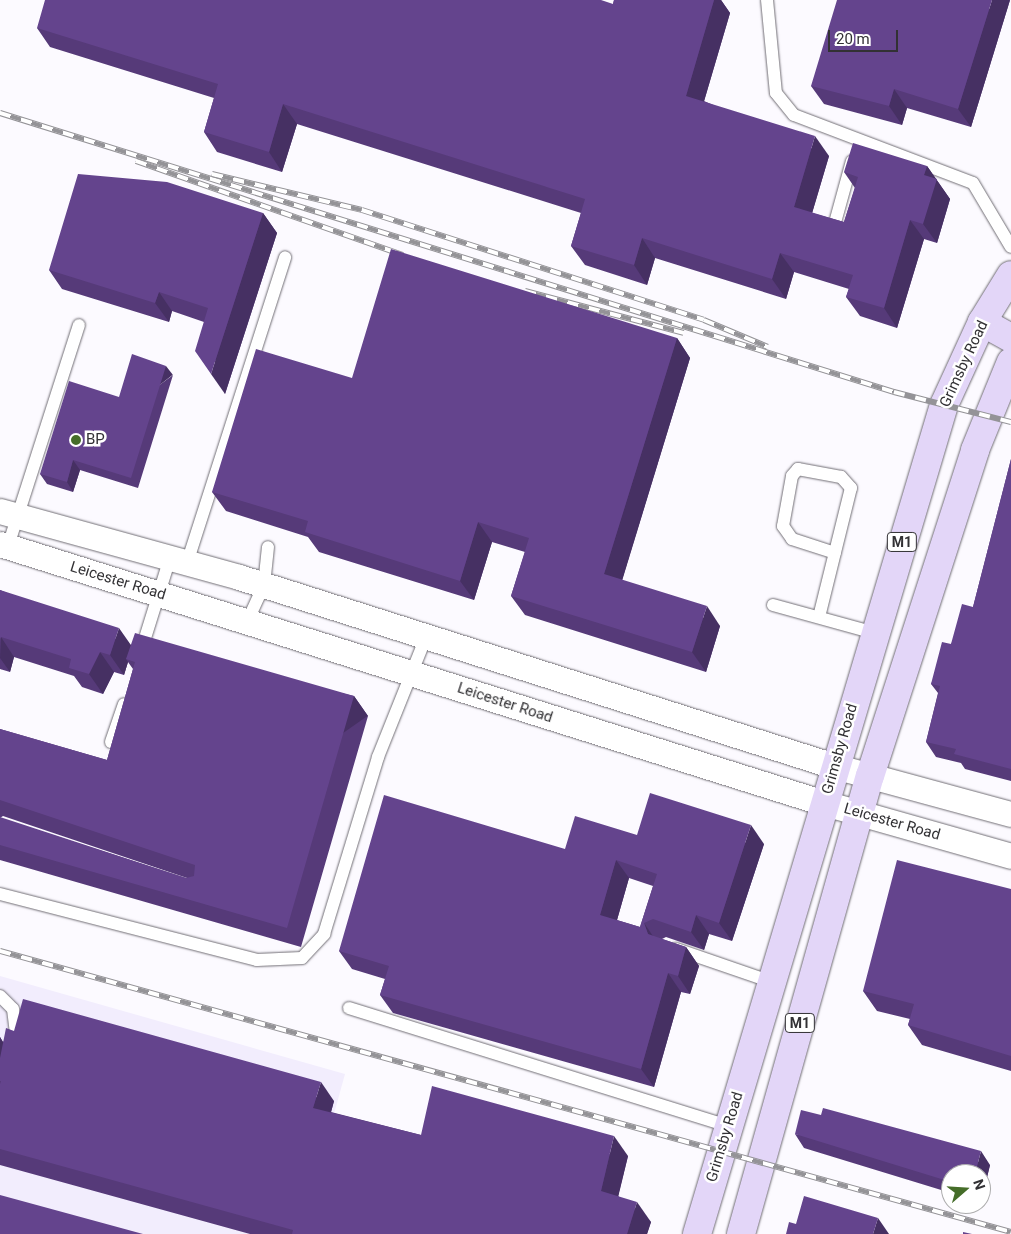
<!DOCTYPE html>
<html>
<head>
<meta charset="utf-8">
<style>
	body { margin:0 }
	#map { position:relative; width:1011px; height:1234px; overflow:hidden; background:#fcfaff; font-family:Roboto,sans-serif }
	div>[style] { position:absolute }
	.built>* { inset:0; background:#f2edfd }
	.roads { filter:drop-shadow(0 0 1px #716e75) drop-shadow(0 0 1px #716e75) }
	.service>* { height:12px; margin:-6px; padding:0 6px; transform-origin:6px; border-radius:6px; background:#fff }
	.minor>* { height:25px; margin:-12.5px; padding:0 12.5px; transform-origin:12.5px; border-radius:12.5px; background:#fff }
	.trunk>* { height:28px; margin:-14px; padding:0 14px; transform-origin:14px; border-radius:14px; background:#e3d6f8 }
	.rail>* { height:5.5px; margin-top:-2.75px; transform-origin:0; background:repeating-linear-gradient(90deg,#fff 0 11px,#949397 0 22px); box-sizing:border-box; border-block:1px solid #949397 }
	.wall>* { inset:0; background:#563a79 }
	.shaded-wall>* { inset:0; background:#463063; transform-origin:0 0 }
	.building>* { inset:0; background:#64448d }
	.dots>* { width:14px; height:14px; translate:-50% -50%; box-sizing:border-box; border:2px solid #fff; border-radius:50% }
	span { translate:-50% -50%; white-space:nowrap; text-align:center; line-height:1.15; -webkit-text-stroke:5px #fff; paint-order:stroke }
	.shield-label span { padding:1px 4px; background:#fff; border:1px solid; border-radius:4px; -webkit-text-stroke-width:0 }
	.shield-label { font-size:14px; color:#323134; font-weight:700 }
	.street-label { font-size:15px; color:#323134 }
	.poi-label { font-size:15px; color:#323134 }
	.left { translate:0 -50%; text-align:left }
	.north { position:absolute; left:941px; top:1164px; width:50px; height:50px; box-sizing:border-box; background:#fff; border:1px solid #adadae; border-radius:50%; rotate:71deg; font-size:14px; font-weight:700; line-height:20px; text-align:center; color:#323134 }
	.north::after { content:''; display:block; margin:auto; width:18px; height:22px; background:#456d29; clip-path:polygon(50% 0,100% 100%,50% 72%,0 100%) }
	.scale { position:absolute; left:828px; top:30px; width:70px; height:22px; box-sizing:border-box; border:2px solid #323134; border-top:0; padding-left:6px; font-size:15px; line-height:18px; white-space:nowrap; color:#323134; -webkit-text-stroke:4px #fff; paint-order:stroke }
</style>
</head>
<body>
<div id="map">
	<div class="built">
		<i style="clip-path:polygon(0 976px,345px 1074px,301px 1234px,0 1234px)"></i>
	</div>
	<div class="roads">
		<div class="service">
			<i style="left:767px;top:0;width:93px;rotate:84.5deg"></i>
			<i style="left:776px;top:93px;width:28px;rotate:51deg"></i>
			<i style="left:794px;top:115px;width:191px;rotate:20.8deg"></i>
			<i style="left:973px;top:183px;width:74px;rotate:59.3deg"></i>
			<i style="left:836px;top:219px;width:60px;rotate:-74.6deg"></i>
			<i style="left:8px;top:546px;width:232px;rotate:-72.2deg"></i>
			<i style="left:187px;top:563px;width:321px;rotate:-72.2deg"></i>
			<i style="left:773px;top:605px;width:106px;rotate:15.4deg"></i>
			<i style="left:819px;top:617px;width:133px;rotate:-76.1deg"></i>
			<i style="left:851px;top:488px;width:15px;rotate:-132deg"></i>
			<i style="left:841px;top:477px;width:44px;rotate:-169.5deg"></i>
			<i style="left:798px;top:469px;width:9px;rotate:131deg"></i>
			<i style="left:792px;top:476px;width:51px;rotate:100.2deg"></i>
			<i style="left:783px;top:526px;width:16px;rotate:55deg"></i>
			<i style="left:792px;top:539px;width:45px;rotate:18deg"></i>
			<i style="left:247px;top:622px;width:41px;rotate:-65.3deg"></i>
			<i style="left:264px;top:585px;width:38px;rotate:-84deg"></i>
			<i style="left:141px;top:651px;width:97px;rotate:-72.7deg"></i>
			<i style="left:111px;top:742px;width:40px;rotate:-71.1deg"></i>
			<i style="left:0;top:894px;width:265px;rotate:14.4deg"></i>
			<i style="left:257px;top:960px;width:45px;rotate:-2.5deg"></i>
			<i style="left:302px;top:958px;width:33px;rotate:-47deg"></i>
			<i style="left:324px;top:934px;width:185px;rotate:-73deg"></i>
			<i style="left:378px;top:757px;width:129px;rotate:-68.2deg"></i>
			<i style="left:676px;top:949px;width:102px;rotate:19deg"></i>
			<i style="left:0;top:996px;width:18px;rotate:45deg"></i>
			<i style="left:13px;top:1009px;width:25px;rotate:83deg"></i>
			<i style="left:349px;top:1008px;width:397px;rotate:17.3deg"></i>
		</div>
		<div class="minor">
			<i style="left:0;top:511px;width:248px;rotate:15.4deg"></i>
			<i style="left:239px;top:577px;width:624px;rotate:17.62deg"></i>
			<i style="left:834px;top:766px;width:183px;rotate:15.2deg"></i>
			<i style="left:0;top:544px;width:864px;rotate:17.45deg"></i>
			<i style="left:824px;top:803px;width:194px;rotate:15.8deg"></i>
		</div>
		<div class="trunk">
			<i style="left:982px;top:322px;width:33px;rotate:29deg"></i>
			<i style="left:697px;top:1234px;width:865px;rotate:-73.41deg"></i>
			<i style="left:944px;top:405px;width:91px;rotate:-65.4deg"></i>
			<i style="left:982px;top:322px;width:55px;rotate:-58.3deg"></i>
			<i style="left:741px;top:1234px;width:476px;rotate:-74.3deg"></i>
			<i style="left:870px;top:776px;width:342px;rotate:-72.1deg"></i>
			<i style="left:975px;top:450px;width:95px;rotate:-67.8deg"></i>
		</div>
	</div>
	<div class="rail">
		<i style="left:0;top:113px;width:937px;rotate:17.33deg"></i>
		<i style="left:894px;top:392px;width:121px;rotate:14.4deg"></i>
		<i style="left:136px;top:161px;width:283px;rotate:19.4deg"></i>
		<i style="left:212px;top:174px;width:154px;rotate:13.5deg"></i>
		<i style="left:362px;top:210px;width:359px;rotate:17.8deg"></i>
		<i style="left:704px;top:320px;width:69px;rotate:22.9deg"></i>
		<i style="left:525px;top:291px;width:164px;rotate:14.8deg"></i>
		<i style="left:0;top:951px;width:1049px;rotate:15.53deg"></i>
	</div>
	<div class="wall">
		<i style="clip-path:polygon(614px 0,721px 0,730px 13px,704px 101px,829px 156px,812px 213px,844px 222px,855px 188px,844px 172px,927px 166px,950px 199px,937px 243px,924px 239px,897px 328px,860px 316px,846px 297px,849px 289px,794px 272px,786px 299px,655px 258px,647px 285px,585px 265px,571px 246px,581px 213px,297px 124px,282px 172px,217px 152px,204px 132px,214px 98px,50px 47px,37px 28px,613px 4px)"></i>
		<i style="clip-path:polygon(1010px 0,971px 127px,907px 108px,902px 125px,824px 104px,811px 86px)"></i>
		<i style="clip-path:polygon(263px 213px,277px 233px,225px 394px,204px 322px,172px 311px,169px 322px,62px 289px,49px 270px)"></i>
		<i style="clip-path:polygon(677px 338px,690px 358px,622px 580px,720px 626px,706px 672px,525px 615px,511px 596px,525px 552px,492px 542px,474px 600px,319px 552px,308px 537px,226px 511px,212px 492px,352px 378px)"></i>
		<i style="clip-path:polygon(173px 375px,138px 488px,80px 470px,73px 492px,47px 484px,40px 474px)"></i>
		<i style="clip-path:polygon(1011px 459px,1011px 781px,965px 769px,961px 763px,936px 757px,926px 742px,938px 693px,931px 684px,951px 644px,973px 607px)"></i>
		<i style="clip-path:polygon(evenodd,0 590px,131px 645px,354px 696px,368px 716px,301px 947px,0 860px,0 729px,107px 760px,133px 669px,128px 662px,124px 675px,114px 672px,103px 694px,82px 687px,74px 676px,14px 657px,10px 672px,0 669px,0 590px,3px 816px,187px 878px,186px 878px,0 818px,3px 816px)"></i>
		<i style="clip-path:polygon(evenodd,637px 835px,764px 844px,732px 941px,709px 934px,704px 950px,666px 937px,662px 939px,686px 947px,699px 966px,690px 994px,681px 992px,654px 1087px,393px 1013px,380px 995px,385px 979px,352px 969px,339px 951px,565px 849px,637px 835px,629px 878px,653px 886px,640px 927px,617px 920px,629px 878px)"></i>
		<i style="clip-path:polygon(1011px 889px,1011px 1071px,922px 1045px,908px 1025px,910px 1019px,877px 1011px,863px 991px)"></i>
		<i style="clip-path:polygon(14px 1031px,334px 1101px,331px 1112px,421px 1135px,628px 1156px,618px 1196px,651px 1222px,647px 1234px,250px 1234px,0 1165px,0 1037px,3px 1042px)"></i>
		<i style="clip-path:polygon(795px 1134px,990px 1165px,981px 1202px,981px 1174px,951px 1174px,951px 1193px,804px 1148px)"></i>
	</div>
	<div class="shaded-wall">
		<i style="clip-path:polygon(714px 0,721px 0,730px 13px,700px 115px,686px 96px)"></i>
		<i style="clip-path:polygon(992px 0,1010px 0,971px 127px,958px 109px)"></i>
		<i style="clip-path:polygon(894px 89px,907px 108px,902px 125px,889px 106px)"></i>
		<i style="clip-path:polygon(283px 104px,297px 124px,282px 172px,269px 152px)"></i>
		<i style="clip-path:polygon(815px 136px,829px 156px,808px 227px,794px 207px)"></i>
		<i style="clip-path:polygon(927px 166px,950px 199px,937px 243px,923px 224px,924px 175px)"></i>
		<i style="clip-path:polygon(263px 213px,277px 233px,225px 394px,211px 374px)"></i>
		<i style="clip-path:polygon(910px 220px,924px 239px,897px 328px,884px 308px)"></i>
		<i style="clip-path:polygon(642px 238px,655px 258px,647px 285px,634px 265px)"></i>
		<i style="clip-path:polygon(780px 253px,794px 272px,786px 299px,772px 279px)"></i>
		<i style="clip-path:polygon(159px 292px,172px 311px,169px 322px,155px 303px)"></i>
		<i style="clip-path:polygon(677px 338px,690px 358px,618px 594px,604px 574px)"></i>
		<i style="left:166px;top:366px;width:11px;height:117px;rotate:52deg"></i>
		<i style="clip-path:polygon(73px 460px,80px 470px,73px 492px,67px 482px)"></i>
		<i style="clip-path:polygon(478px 522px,492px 542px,474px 600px,460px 581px)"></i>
		<i style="clip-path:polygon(707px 606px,720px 626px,706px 672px,692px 652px)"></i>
		<i style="clip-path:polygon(119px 628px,133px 648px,126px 659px,128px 662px,124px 675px,110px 655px)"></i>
		<i style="clip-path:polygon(1px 637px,14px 657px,10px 672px,0 658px)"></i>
		<i style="clip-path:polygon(100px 652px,114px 672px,103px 694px,89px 674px)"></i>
		<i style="left:354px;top:696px;width:24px;height:241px;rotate:55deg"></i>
		<i style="clip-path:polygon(751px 825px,764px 844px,732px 941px,719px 923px)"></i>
		<i style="clip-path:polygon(616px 860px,629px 878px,613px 934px,600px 915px)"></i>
		<i style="clip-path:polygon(696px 915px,709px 934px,704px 950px,691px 932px)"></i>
		<i style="clip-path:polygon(644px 923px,657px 942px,648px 934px)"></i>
		<i style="clip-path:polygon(686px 947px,699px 966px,690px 994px,678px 976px)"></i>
		<i style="clip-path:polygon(668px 973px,681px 992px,654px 1087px,641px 1069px)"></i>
		<i style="clip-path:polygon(0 1037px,4px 1044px,0 1064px)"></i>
		<i style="clip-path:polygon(321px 1082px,334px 1101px,327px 1127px,313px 1108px)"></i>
		<i style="clip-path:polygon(614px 1136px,628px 1156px,615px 1210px,601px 1191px)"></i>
		<i style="clip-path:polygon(981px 1151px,990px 1165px,981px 1202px,981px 1174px,975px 1174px)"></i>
		<i style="clip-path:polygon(637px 1202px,651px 1222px,647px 1234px,627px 1234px)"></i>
		<i style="clip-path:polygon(878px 1218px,889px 1234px,873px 1234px)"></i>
	</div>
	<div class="building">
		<i style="clip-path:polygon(45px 0,601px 0,613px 4px,614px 0,714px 0,686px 96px,815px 136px,794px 207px,844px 222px,858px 177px,844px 172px,853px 143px,927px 166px,924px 175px,937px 179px,923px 224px,910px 220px,884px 308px,846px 297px,853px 275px,780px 253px,772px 279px,642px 238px,634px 265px,571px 246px,585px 199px,283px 104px,269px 152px,204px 132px,218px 84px,37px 28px)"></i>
		<i style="clip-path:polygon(837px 0,992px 0,958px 109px,894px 89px,889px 106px,811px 86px)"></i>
		<i style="clip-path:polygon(78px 174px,167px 182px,263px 213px,211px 374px,195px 351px,208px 308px,159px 292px,155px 303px,49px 270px)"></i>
		<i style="clip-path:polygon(391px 249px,677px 338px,604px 574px,707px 606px,692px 652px,511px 596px,529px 538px,478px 522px,460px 581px,305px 532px,308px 521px,212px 492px,256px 349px,352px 378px)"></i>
		<i style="clip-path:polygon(132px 354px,166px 366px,131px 478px,73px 460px,67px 482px,40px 474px,69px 381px,119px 397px)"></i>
		<i style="clip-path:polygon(1011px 459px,1011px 769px,954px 754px,956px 749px,926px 742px,940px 686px,931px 684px,942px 642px,951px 644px,962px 604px,973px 607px)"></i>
		<i style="clip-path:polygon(0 590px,119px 628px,110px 655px,100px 652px,89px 674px,69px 668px,71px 659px,1px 637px,0 639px)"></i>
		<i style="clip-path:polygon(135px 633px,354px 696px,287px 928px,0 845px,0 817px,186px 878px,194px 876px,195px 865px,0 800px,0 729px,107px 760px,135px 662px,126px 659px)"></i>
		<i style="clip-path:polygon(evenodd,650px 793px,751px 825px,719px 923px,696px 915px,691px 932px,653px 919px,644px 923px,648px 934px,686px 947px,678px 976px,668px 973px,641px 1069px,380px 995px,389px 966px,339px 951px,384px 795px,565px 849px,575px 816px,637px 835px,650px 793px,616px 860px,657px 874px,640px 927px,600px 915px,616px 860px)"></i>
		<i style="clip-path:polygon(897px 860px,1011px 889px,1011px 1056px,908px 1025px,914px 1004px,863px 991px)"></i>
		<i style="clip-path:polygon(23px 999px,321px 1082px,313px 1108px,421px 1135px,432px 1086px,614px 1136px,601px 1191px,637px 1202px,627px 1234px,292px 1234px,293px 1230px,0 1149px,0 1084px,1px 1081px,0 1081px,0 1058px,6px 1028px,14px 1031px)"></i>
		<i style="clip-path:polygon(823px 1108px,981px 1151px,975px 1174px,951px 1174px,951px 1182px,795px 1134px,801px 1110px,821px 1115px)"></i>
		<i style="clip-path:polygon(0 1195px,143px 1234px,0 1234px)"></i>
		<i style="clip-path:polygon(804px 1196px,878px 1218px,873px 1234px,786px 1234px,789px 1222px,796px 1224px)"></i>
		<i style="clip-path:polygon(963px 1232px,972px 1234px,963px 1234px)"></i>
	</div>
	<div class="dots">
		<i style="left:76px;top:440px;background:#456d29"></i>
	</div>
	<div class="shield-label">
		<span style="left:902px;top:542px">M1</span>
		<span style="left:800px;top:1023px">M1</span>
	</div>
	<div class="street-label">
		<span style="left:964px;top:364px;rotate:-65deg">Grimsby Road</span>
		<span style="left:118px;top:581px;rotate:17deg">Leicester Road</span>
		<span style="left:505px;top:703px;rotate:18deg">Leicester Road</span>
		<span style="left:840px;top:749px;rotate:-74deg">Grimsby Road</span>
		<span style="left:892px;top:822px;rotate:16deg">Leicester Road</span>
		<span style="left:725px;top:1137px;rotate:-73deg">Grimsby Road</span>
	</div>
	<div class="poi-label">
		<span class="left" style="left:86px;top:440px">BP</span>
	</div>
	<div class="north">N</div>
	<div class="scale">20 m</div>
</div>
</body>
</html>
